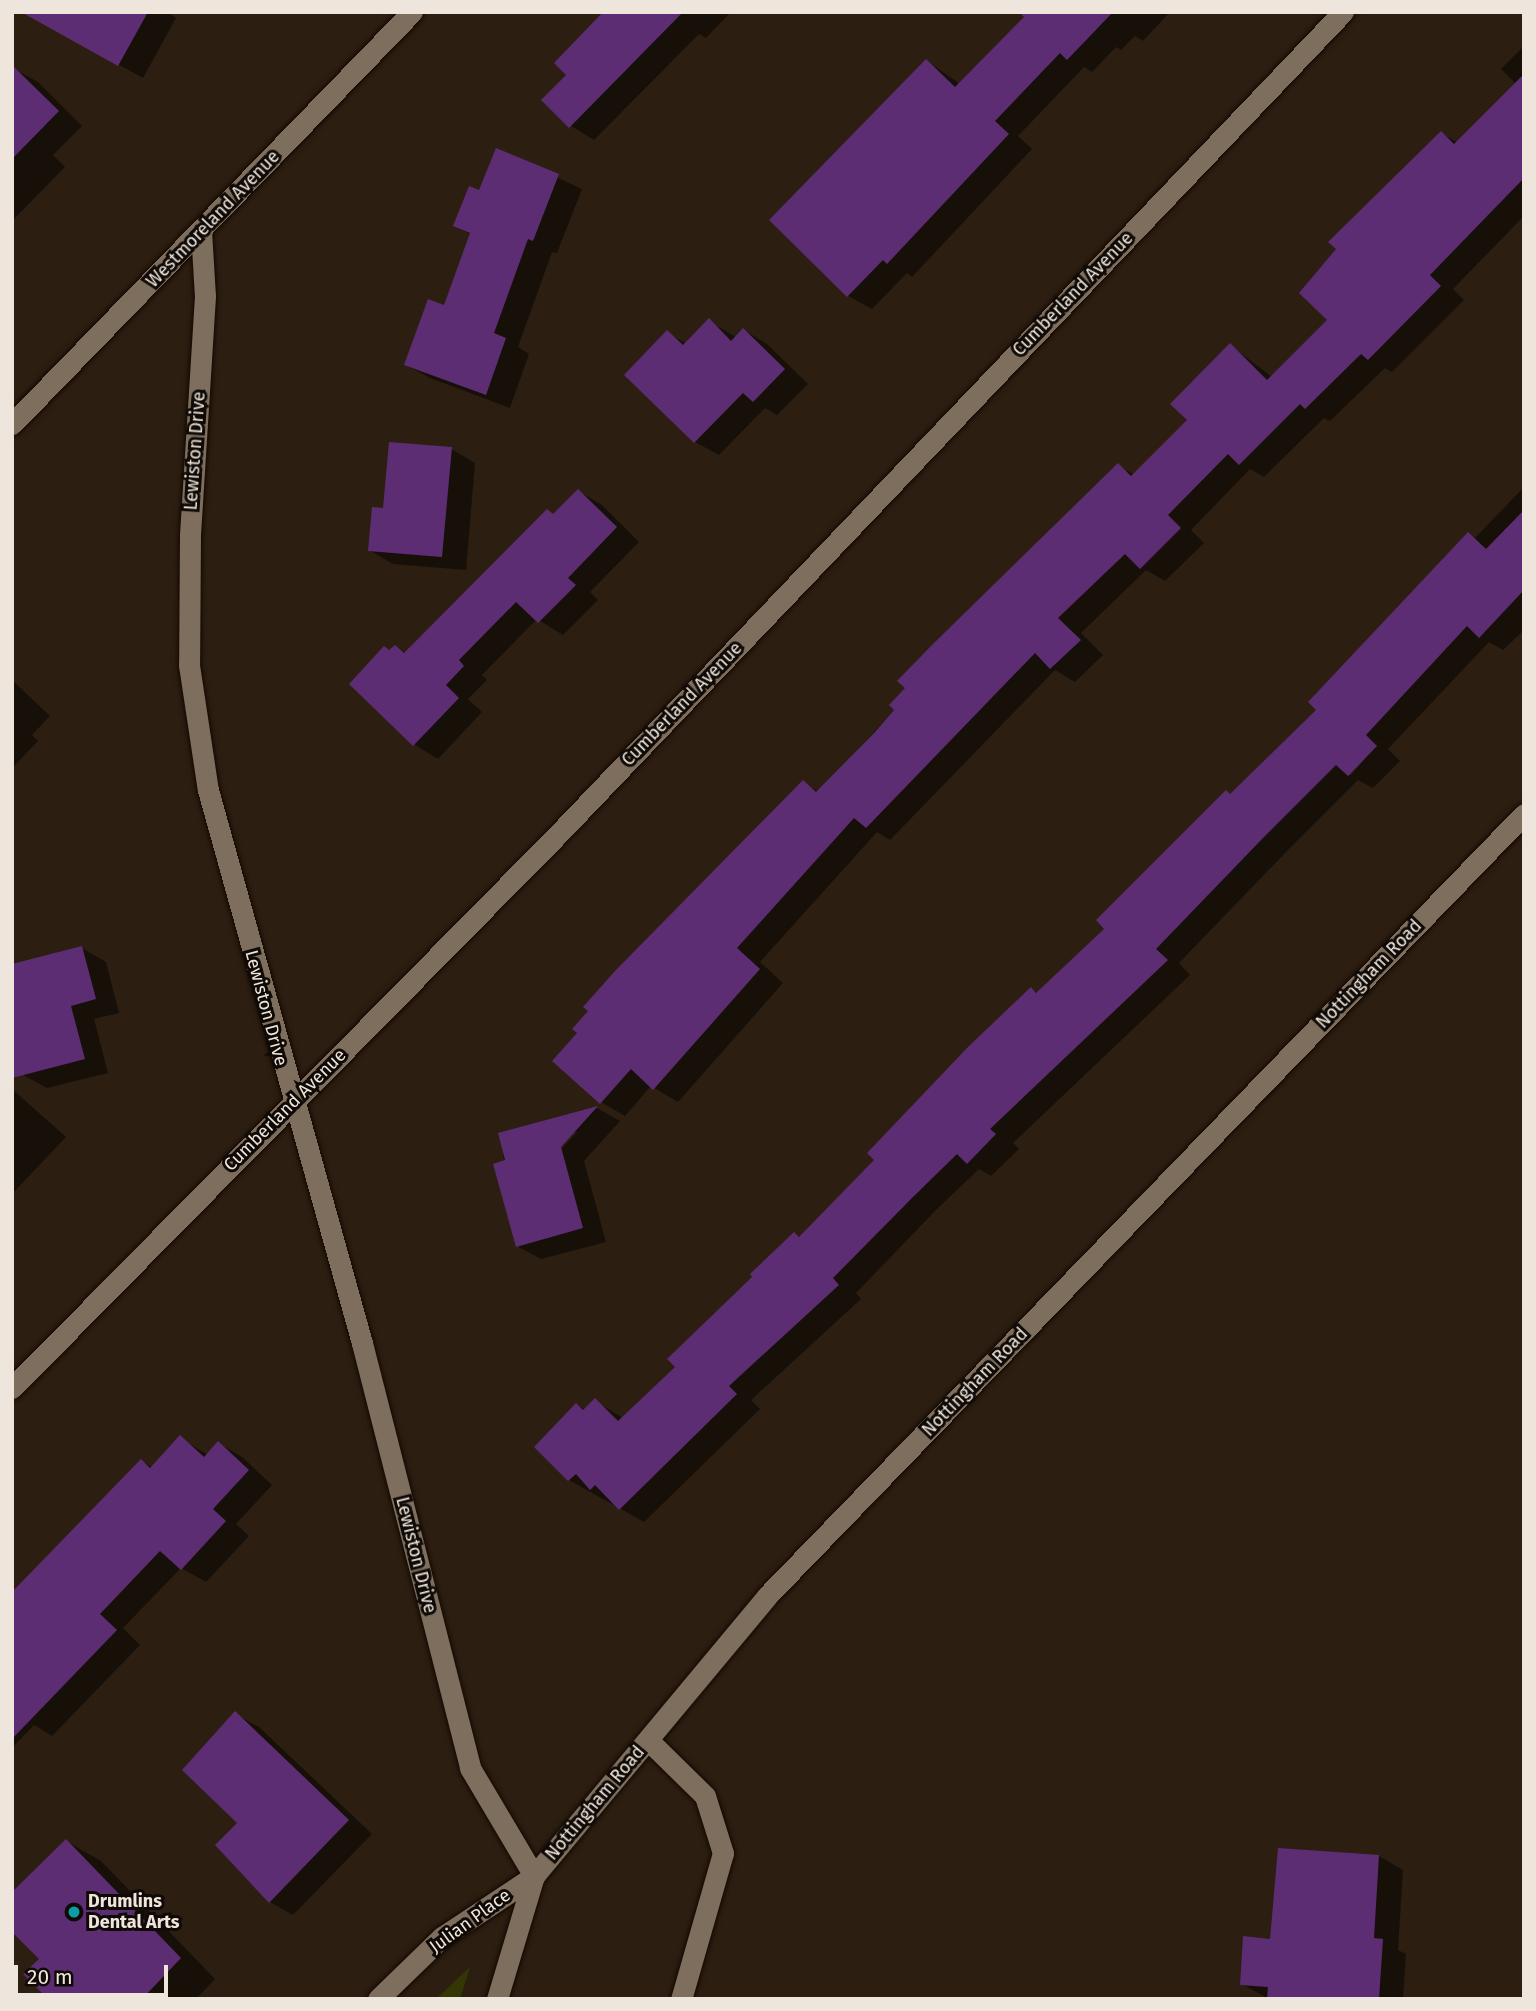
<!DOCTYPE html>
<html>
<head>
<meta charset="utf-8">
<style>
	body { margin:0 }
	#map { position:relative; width:1536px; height:2011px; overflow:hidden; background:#2c1e11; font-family:"Fira Sans",sans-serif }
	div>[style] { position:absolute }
	.green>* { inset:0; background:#343703 }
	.shadow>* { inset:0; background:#0007 }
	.building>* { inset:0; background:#5d2d73 }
	.roads { filter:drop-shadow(0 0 2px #140800) drop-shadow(0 0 2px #140800) }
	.lane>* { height:21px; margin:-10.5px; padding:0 10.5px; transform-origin:10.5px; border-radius:10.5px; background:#7e6e5e }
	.street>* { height:21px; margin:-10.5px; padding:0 10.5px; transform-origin:10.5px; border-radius:10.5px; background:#7e6e5e }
	.secondary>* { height:21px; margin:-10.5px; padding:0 10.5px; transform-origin:10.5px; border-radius:10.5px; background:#7e6e5e }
	.dots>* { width:19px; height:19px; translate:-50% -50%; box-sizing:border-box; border:4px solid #0f0a05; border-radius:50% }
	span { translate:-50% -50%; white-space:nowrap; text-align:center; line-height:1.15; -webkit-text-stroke:6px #0f0a05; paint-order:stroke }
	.street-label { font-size:18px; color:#eee5dc }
	.poi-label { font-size:18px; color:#eee5dc; font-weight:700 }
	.left { translate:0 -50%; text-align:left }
	.frame { position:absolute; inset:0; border:14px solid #eee5dc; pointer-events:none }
	.scale { position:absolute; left:14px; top:1965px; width:154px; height:32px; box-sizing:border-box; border:4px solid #eee5dc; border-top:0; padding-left:9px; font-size:21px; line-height:24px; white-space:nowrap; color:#eee5dc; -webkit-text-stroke:5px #0f0a05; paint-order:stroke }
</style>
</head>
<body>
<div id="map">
	<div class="green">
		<i style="clip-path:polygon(470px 1967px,460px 1999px,436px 1999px)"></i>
	</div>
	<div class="shadow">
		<i style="clip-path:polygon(45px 12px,167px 12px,176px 18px,143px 78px,64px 35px)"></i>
		<i style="clip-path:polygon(620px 12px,731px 12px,706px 38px,699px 34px,594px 140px,571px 126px,568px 75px)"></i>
		<i style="clip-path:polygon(1021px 12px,1170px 12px,1143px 41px,1135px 36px,1121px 50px,1116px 47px,1092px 72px,1084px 67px,1018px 136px,1032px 149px,912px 277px,907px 273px,872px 309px,848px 296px,927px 61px,960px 84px,1026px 17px)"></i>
		<i style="clip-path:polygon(1524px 46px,1524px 216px,1453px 289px,1464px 300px,1392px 372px,1385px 368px,1330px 421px,1324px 418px,1264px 477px,1250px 469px,1191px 530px,1204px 543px,1165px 581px,1146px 570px,1081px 633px,1103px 655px,1075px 682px,1055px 670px,890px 840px,877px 832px,760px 962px,783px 983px,678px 1102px,651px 1086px,625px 1116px,601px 1102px,803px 783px,819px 792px,1118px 466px,1135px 475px,1189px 420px,1230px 345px,1272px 377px,1329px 320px,1441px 133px,1458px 143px,1516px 84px,1501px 69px)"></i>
		<i style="clip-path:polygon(14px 69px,38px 82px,82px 126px,53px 155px,65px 167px,12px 221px)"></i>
		<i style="clip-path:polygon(497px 150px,582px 189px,557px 253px,552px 252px,518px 347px,529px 354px,510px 408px,430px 378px,406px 365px,445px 308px,472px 235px,455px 226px,480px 193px)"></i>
		<i style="clip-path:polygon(709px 321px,737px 338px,744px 330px,767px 344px,808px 384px,777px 415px,765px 408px,719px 455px,695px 442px,667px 333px,687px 344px)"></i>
		<i style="clip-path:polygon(451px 449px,475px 463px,466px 570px,393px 564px,369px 550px,385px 510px)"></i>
		<i style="clip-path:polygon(evenodd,1524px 487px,1524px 630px,1503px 650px,1489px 642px,1388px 749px,1400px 761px,1373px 788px,1358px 780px,1287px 851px,1179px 963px,1190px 975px,1013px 1143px,1019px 1149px,991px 1176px,979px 1169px,936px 1210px,856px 1293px,861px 1299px,751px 1400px,760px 1409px,644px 1522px,569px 1480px,537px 1447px,577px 1405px,585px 1410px,595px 1401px,623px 1418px,677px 1367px,794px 1234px,801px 1237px,876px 1159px,1031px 989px,1038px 993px,1107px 929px,1319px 710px,1468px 534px,1475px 538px,1524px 487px,1382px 739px,1351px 775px,1346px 775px,1382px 739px)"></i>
		<i style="clip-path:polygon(578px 491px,602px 505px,639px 542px,590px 592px,598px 600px,563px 635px,537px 619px,482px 675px,487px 680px,468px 699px,482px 712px,438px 759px,415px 745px,352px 684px,395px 647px,406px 653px)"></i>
		<i style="clip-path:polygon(12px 680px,50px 716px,32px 735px,38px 741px,12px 768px)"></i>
		<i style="clip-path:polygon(82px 948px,106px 962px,119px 1013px,94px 1019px,108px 1073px,47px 1088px,23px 1075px)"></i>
		<i style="clip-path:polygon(12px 1089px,66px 1137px,12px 1194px)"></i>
		<i style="clip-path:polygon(evenodd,597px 1108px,620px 1121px,584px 1161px,606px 1242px,541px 1259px,517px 1246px,500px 1134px,597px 1108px,572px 1132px,577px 1132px,556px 1155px,554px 1153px,572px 1132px)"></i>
		<i style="clip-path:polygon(180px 1438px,208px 1455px,218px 1443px,242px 1457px,272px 1485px,236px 1524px,249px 1536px,206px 1582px,181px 1568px,123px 1628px,140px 1645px,52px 1736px,34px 1725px,12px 1748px,12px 1593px,142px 1461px,153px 1468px)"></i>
		<i style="clip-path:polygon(235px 1714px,259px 1727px,372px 1834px,293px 1915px,270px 1902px)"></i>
		<i style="clip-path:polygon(66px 1841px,101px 1861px,215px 1979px,196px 1999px,51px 1999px,42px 1959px)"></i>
		<i style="clip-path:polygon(1379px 1856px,1403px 1870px,1398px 1950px,1406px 1954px,1403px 1999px,1269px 1999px,1242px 1984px,1272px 1941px)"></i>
	</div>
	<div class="building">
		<i style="clip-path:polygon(21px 12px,148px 12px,118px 66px)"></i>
		<i style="clip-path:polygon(603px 12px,683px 12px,569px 128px,541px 100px,566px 75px,554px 63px)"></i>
		<i style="clip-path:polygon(1019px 12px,1113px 12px,1067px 60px,1060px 53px,995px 121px,1009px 134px,887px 264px,883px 260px,847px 297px,769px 220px,926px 59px,955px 87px,1024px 17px)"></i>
		<i style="clip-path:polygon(12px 65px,59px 111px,12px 159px)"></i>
		<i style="clip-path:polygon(1524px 74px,1524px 178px,1430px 275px,1441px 286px,1368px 360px,1361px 354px,1305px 409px,1300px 404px,1239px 465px,1228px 454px,1168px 515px,1181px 528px,1140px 569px,1125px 554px,1058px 618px,1081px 640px,1050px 669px,1035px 653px,866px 828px,854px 818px,737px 948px,760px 969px,653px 1090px,631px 1069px,600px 1104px,552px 1061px,577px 1033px,572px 1029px,588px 1011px,583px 1007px,615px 971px,803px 780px,816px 792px,875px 732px,894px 710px,889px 705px,905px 688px,897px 681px,931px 646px,1118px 463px,1131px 476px,1187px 420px,1170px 404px,1230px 343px,1267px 380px,1327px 320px,1299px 293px,1336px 249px,1328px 242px,1441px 131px,1454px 144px)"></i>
		<i style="clip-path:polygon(496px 148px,559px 174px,533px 241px,528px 239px,494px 333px,506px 338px,486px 395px,404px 365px,428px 299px,444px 305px,470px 233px,453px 226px,469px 186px,479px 190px)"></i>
		<i style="clip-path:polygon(709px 318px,731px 341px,743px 328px,785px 369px,753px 402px,743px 393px,694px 443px,624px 375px,667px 330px,683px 345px)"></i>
		<i style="clip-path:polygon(389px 442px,452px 447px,442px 557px,368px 551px,372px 507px,383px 508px)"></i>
		<i style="clip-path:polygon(578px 489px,617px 527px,568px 578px,576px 585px,538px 623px,516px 602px,459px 660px,464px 666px,446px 685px,459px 698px,413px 746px,349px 684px,384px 646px,389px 650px,395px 645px,404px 653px,547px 509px,553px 514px)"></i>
		<i style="clip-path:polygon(1524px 510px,1524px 590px,1479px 638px,1467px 626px,1366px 735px,1377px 746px,1348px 776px,1336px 765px,1263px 838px,1156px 949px,1168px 960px,990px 1129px,996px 1134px,967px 1164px,957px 1154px,913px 1197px,833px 1278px,839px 1285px,729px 1386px,737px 1394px,619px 1510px,595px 1485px,590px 1490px,576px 1474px,568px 1481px,534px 1447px,576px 1403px,583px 1410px,595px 1398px,618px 1421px,675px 1367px,667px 1359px,752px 1277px,750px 1274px,794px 1232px,799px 1237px,874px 1160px,867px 1153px,969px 1046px,1031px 987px,1036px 993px,1104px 929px,1096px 920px,1226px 790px,1230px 794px,1316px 710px,1308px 702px,1468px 532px,1486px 549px)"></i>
		<i style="clip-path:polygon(82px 946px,96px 999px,71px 1006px,85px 1059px,12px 1078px,12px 964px)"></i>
		<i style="clip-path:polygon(598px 1106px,561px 1147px,583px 1228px,516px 1247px,493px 1164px,505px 1160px,498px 1133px)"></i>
		<i style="clip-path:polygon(180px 1435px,204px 1457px,218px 1441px,249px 1470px,213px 1509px,226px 1521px,181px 1570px,160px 1551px,100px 1614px,117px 1630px,12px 1739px,12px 1592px,141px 1459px,150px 1468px)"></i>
		<i style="clip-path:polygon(235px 1711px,349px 1820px,269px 1903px,215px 1845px,237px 1823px,182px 1770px)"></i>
		<i style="clip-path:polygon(66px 1839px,181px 1958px,142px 1999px,48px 1999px,23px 1974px,39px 1959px,12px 1932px,12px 1892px)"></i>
		<i style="clip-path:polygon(1278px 1848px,1379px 1855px,1374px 1938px,1383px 1939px,1379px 1999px,1267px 1999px,1268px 1987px,1240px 1985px,1243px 1936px,1270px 1939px)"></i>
	</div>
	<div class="roads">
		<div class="lane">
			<i style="left:648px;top:1740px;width:80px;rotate:44.5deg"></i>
			<i style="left:705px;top:1796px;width:60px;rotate:72.5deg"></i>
			<i style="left:723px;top:1853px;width:152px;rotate:106deg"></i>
		</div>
		<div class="street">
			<i style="left:201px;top:231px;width:65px;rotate:86.5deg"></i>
			<i style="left:205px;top:296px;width:239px;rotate:93.6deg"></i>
			<i style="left:190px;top:535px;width:130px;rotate:90.4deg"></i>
			<i style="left:189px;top:665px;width:126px;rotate:81.4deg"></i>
			<i style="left:208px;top:790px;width:574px;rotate:74.44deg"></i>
			<i style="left:362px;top:1343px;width:439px;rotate:75.7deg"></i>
			<i style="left:470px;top:1768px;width:126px;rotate:59.3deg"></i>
			<i style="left:12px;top:424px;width:574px;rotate:-45.85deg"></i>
			<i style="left:12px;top:1388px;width:783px;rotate:-45.41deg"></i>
			<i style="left:562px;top:830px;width:1131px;rotate:-46.33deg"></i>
		</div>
		<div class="secondary">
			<i style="left:378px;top:1999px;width:89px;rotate:-44.1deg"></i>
			<i style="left:442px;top:1937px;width:110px;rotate:-33.5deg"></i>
			<i style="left:497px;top:1999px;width:128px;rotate:-73.3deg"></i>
			<i style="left:534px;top:1876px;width:364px;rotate:-50.2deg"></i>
			<i style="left:767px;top:1596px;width:1088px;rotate:-45.93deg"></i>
		</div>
	</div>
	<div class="dots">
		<i style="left:74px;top:1912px;background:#0f9aa8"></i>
	</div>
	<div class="street-label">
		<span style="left:213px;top:219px;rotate:-46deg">Westmoreland Avenue</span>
		<span style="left:1073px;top:294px;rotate:-46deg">Cumberland Avenue</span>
		<span style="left:195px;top:451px;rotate:-86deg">Lewiston Drive</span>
		<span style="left:682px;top:704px;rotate:-46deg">Cumberland Avenue</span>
		<span style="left:1369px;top:974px;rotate:-46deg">Nottingham Road</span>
		<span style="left:266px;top:1008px;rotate:75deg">Lewiston Drive</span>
		<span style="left:285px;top:1110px;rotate:-45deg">Cumberland Avenue</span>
		<span style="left:975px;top:1382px;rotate:-46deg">Nottingham Road</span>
		<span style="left:416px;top:1555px;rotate:76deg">Lewiston Drive</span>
		<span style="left:595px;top:1803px;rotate:-50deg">Nottingham Road</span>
		<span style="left:470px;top:1921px;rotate:-36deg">Julian Place</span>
	</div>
	<div class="poi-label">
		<span class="left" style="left:88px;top:1912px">Drumlins<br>Dental Arts</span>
	</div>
	<div class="frame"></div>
	<div class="scale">20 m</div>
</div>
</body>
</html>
